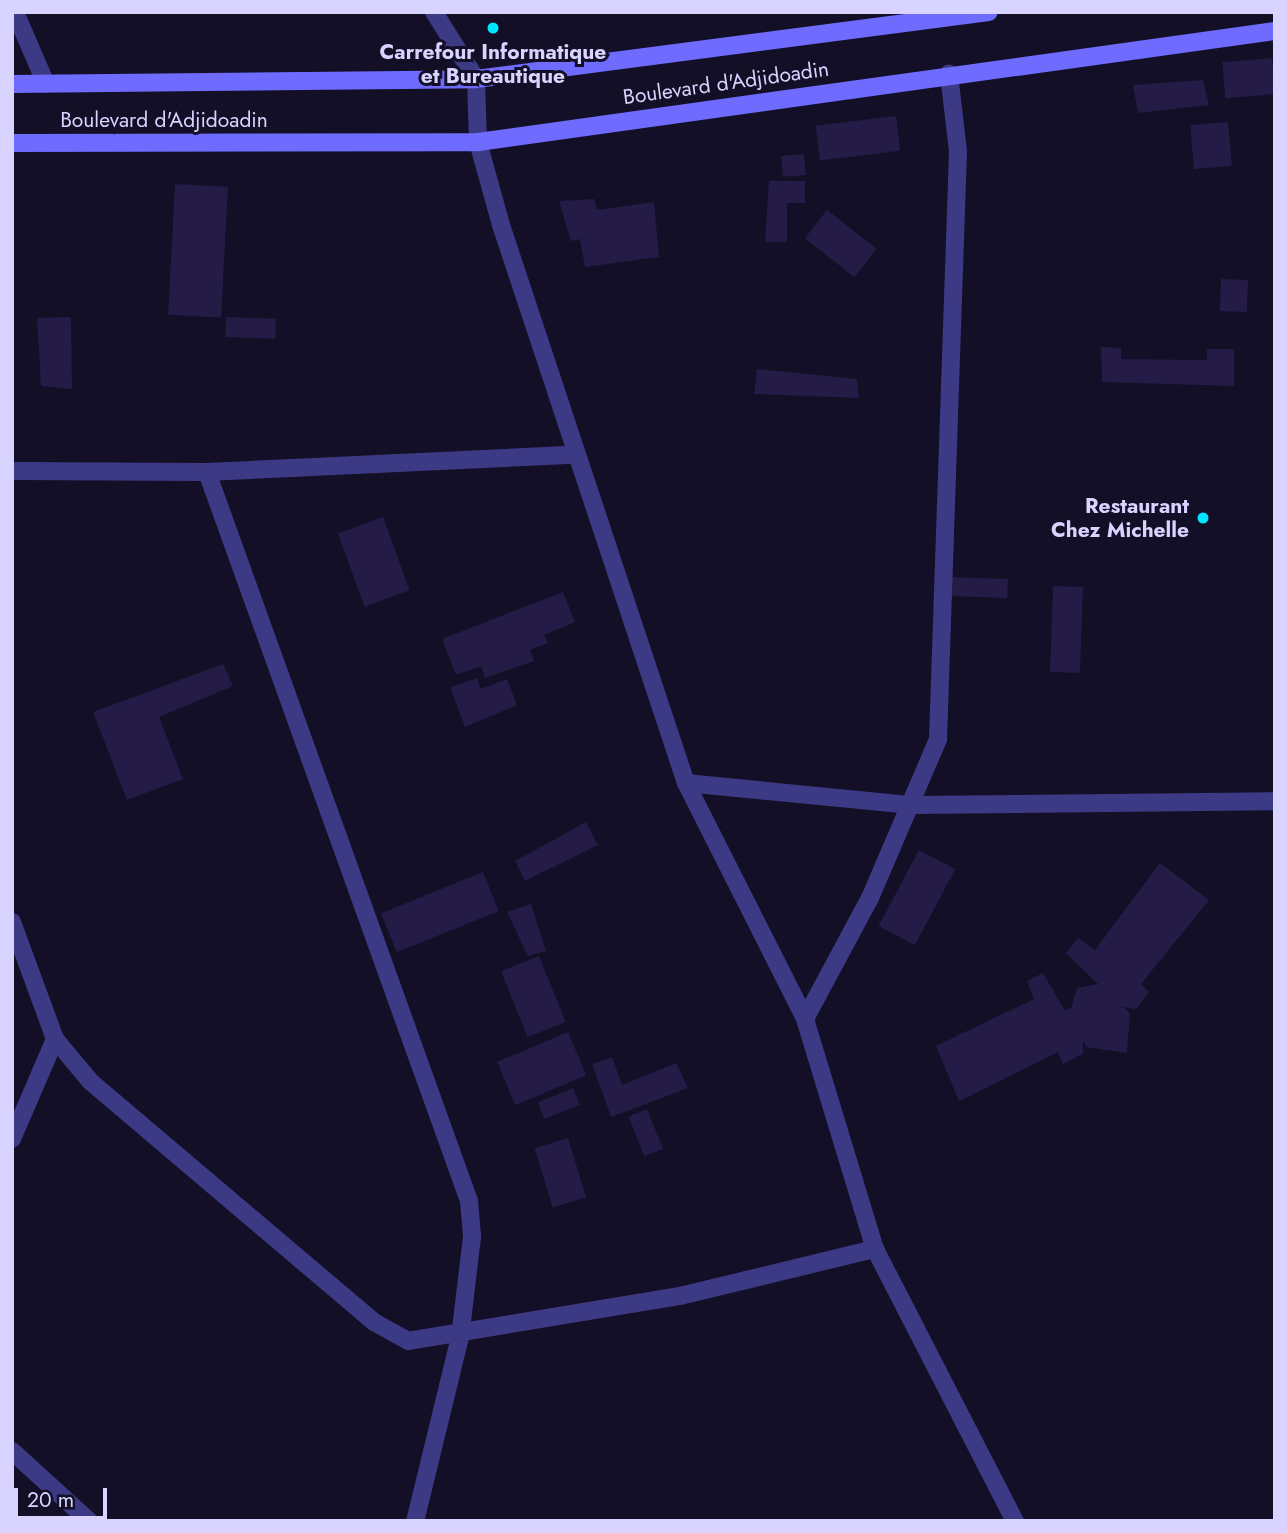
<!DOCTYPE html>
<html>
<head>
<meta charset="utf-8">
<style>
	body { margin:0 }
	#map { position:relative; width:1287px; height:1533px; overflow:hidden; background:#130f26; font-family:Jost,sans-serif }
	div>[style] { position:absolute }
	.building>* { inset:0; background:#241b47; transform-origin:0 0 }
	.minor>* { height:18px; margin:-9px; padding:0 9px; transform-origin:9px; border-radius:9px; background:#3d3a85 }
	.secondary>* { height:18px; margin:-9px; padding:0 9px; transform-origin:9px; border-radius:9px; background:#6f6bff }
	.dots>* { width:19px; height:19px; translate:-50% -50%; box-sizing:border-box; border:4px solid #130f26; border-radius:50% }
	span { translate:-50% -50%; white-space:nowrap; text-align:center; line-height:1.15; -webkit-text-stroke:6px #130f26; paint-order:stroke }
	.poi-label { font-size:21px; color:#d9d4ff; font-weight:700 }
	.right { translate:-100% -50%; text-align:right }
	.street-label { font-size:21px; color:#d9d4ff }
	.frame { position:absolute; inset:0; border:14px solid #d9d4ff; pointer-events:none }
	.scale { position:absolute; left:14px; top:1488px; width:93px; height:32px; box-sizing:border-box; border:4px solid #d9d4ff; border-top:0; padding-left:9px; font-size:21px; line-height:24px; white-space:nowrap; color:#d9d4ff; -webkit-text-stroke:5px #130f26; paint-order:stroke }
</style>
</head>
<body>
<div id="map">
	<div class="building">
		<i style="left:1272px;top:58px;width:36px;height:50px;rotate:85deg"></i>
		<i style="clip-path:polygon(1203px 80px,1209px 105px,1138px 113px,1133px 85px)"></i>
		<i style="left:896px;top:116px;width:35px;height:81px;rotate:83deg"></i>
		<i style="left:1228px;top:122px;width:44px;height:38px;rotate:85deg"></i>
		<i style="left:804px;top:154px;width:21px;height:23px;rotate:85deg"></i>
		<i style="clip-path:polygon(769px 181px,805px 181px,805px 203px,787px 203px,787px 242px,765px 242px)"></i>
		<i style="left:175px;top:184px;width:53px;height:131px;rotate:3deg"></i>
		<i style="clip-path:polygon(594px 199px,597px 210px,654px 202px,659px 257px,585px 267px,580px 240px,590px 238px,571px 241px,559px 201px)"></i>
		<i style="left:827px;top:210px;width:63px;height:36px;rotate:38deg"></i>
		<i style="left:1221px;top:279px;width:27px;height:32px;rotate:2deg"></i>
		<i style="clip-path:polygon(71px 317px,72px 389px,41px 386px,37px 318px)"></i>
		<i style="left:226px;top:317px;width:50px;height:20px;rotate:2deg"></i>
		<i style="clip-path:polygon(1101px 347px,1121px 348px,1121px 359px,1207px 360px,1207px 349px,1234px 349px,1234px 386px,1102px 382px)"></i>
		<i style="clip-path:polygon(757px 369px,857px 379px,859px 398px,754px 394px)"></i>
		<i style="left:383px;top:517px;width:78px;height:48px;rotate:70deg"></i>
		<i style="left:950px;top:577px;width:58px;height:19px;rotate:2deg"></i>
		<i style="left:1053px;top:586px;width:30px;height:86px;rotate:2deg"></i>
		<i style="clip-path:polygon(563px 592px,575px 622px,544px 635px,548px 643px,530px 650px,534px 661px,485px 678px,481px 666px,456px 675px,442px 639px)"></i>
		<i style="clip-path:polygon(223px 664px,233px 686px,159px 717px,183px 779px,127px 800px,93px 712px)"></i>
		<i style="clip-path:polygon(477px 678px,481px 689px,507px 679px,517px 705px,465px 727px,450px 687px)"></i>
		<i style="clip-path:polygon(586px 822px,598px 845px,525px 881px,515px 861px)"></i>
		<i style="left:919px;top:850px;width:41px;height:86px;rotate:28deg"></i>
		<i style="clip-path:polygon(1160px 863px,1209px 900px,1141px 984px,1149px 992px,1136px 1009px,1123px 1007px,1130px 1013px,1127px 1053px,1086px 1047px,1083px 1040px,1083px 1054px,1063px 1064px,1058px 1052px,959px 1101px,936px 1046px,1034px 999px,1027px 981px,1043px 973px,1065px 1011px,1071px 1008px,1077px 988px,1098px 984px,1066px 953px,1078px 938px,1095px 950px)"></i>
		<i style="left:483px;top:872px;width:42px;height:110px;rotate:68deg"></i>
		<i style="clip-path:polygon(531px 904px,546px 951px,528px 956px,507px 912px)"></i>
		<i style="left:539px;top:956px;width:71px;height:41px;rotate:68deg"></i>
		<i style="left:568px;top:1032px;width:47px;height:77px;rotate:67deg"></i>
		<i style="clip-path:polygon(612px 1057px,622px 1085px,676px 1063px,688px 1088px,611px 1117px,592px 1064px)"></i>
		<i style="left:573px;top:1088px;width:18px;height:38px;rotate:68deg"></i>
		<i style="left:647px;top:1109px;width:43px;height:20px;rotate:68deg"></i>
		<i style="left:568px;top:1138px;width:62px;height:35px;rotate:73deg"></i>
	</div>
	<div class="minor">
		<i style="left:15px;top:12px;width:78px;rotate:66.7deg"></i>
		<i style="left:434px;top:12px;width:79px;rotate:57.9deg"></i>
		<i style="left:476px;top:79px;width:63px;rotate:88.2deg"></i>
		<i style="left:478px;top:142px;width:86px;rotate:74.5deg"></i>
		<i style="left:501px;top:225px;width:588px;rotate:71.66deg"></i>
		<i style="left:686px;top:783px;width:264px;rotate:63.2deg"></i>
		<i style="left:805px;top:1019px;width:240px;rotate:73.1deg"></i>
		<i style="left:875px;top:1249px;width:306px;rotate:62.8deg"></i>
		<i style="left:12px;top:471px;width:195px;rotate:0.3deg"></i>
		<i style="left:207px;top:472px;width:366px;rotate:-2.7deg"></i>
		<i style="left:207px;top:472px;width:775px;rotate:70.23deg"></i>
		<i style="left:469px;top:1201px;width:36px;rotate:85deg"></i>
		<i style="left:472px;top:1237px;width:101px;rotate:96.8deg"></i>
		<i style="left:460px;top:1337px;width:189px;rotate:103.7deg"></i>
		<i style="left:686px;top:783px;width:227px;rotate:5.6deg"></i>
		<i style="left:912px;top:805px;width:363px;rotate:-0.6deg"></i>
		<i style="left:12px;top:922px;width:125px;rotate:69.8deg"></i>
		<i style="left:55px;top:1039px;width:56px;rotate:50.1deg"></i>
		<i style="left:91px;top:1082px;width:371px;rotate:40.3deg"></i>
		<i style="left:374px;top:1322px;width:39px;rotate:29deg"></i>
		<i style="left:408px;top:1341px;width:276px;rotate:-9.4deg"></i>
		<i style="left:680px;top:1296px;width:201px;rotate:-13.6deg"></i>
		<i style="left:805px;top:1019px;width:137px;rotate:-61.8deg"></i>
		<i style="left:870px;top:898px;width:173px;rotate:-66.8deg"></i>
		<i style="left:938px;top:739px;width:588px;rotate:-88.05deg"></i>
		<i style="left:958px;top:151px;width:78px;rotate:-96.7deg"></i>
		<i style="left:12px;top:1139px;width:109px;rotate:-66.7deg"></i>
		<i style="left:12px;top:1451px;width:104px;rotate:42.3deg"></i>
	</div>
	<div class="secondary">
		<i style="left:12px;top:84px;width:464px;rotate:-0.6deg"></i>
		<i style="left:476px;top:79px;width:517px;rotate:-7.44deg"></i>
		<i style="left:12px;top:143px;width:466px;rotate:-0.1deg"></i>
		<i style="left:478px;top:142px;width:805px;rotate:-7.93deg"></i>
	</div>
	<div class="dots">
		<i style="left:493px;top:28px;background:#00e5ff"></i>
		<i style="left:1203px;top:518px;background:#00e5ff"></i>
	</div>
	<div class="poi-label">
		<span style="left:493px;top:64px">Carrefour Informatique<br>et Bureautique</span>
		<span class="right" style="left:1189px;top:518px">Restaurant<br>Chez Michelle</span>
	</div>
	<div class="street-label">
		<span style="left:726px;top:83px;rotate:-8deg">Boulevard d'Adjidoadin</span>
		<span style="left:164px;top:120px">Boulevard d'Adjidoadin</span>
	</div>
	<div class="frame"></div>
	<div class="scale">20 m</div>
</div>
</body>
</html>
